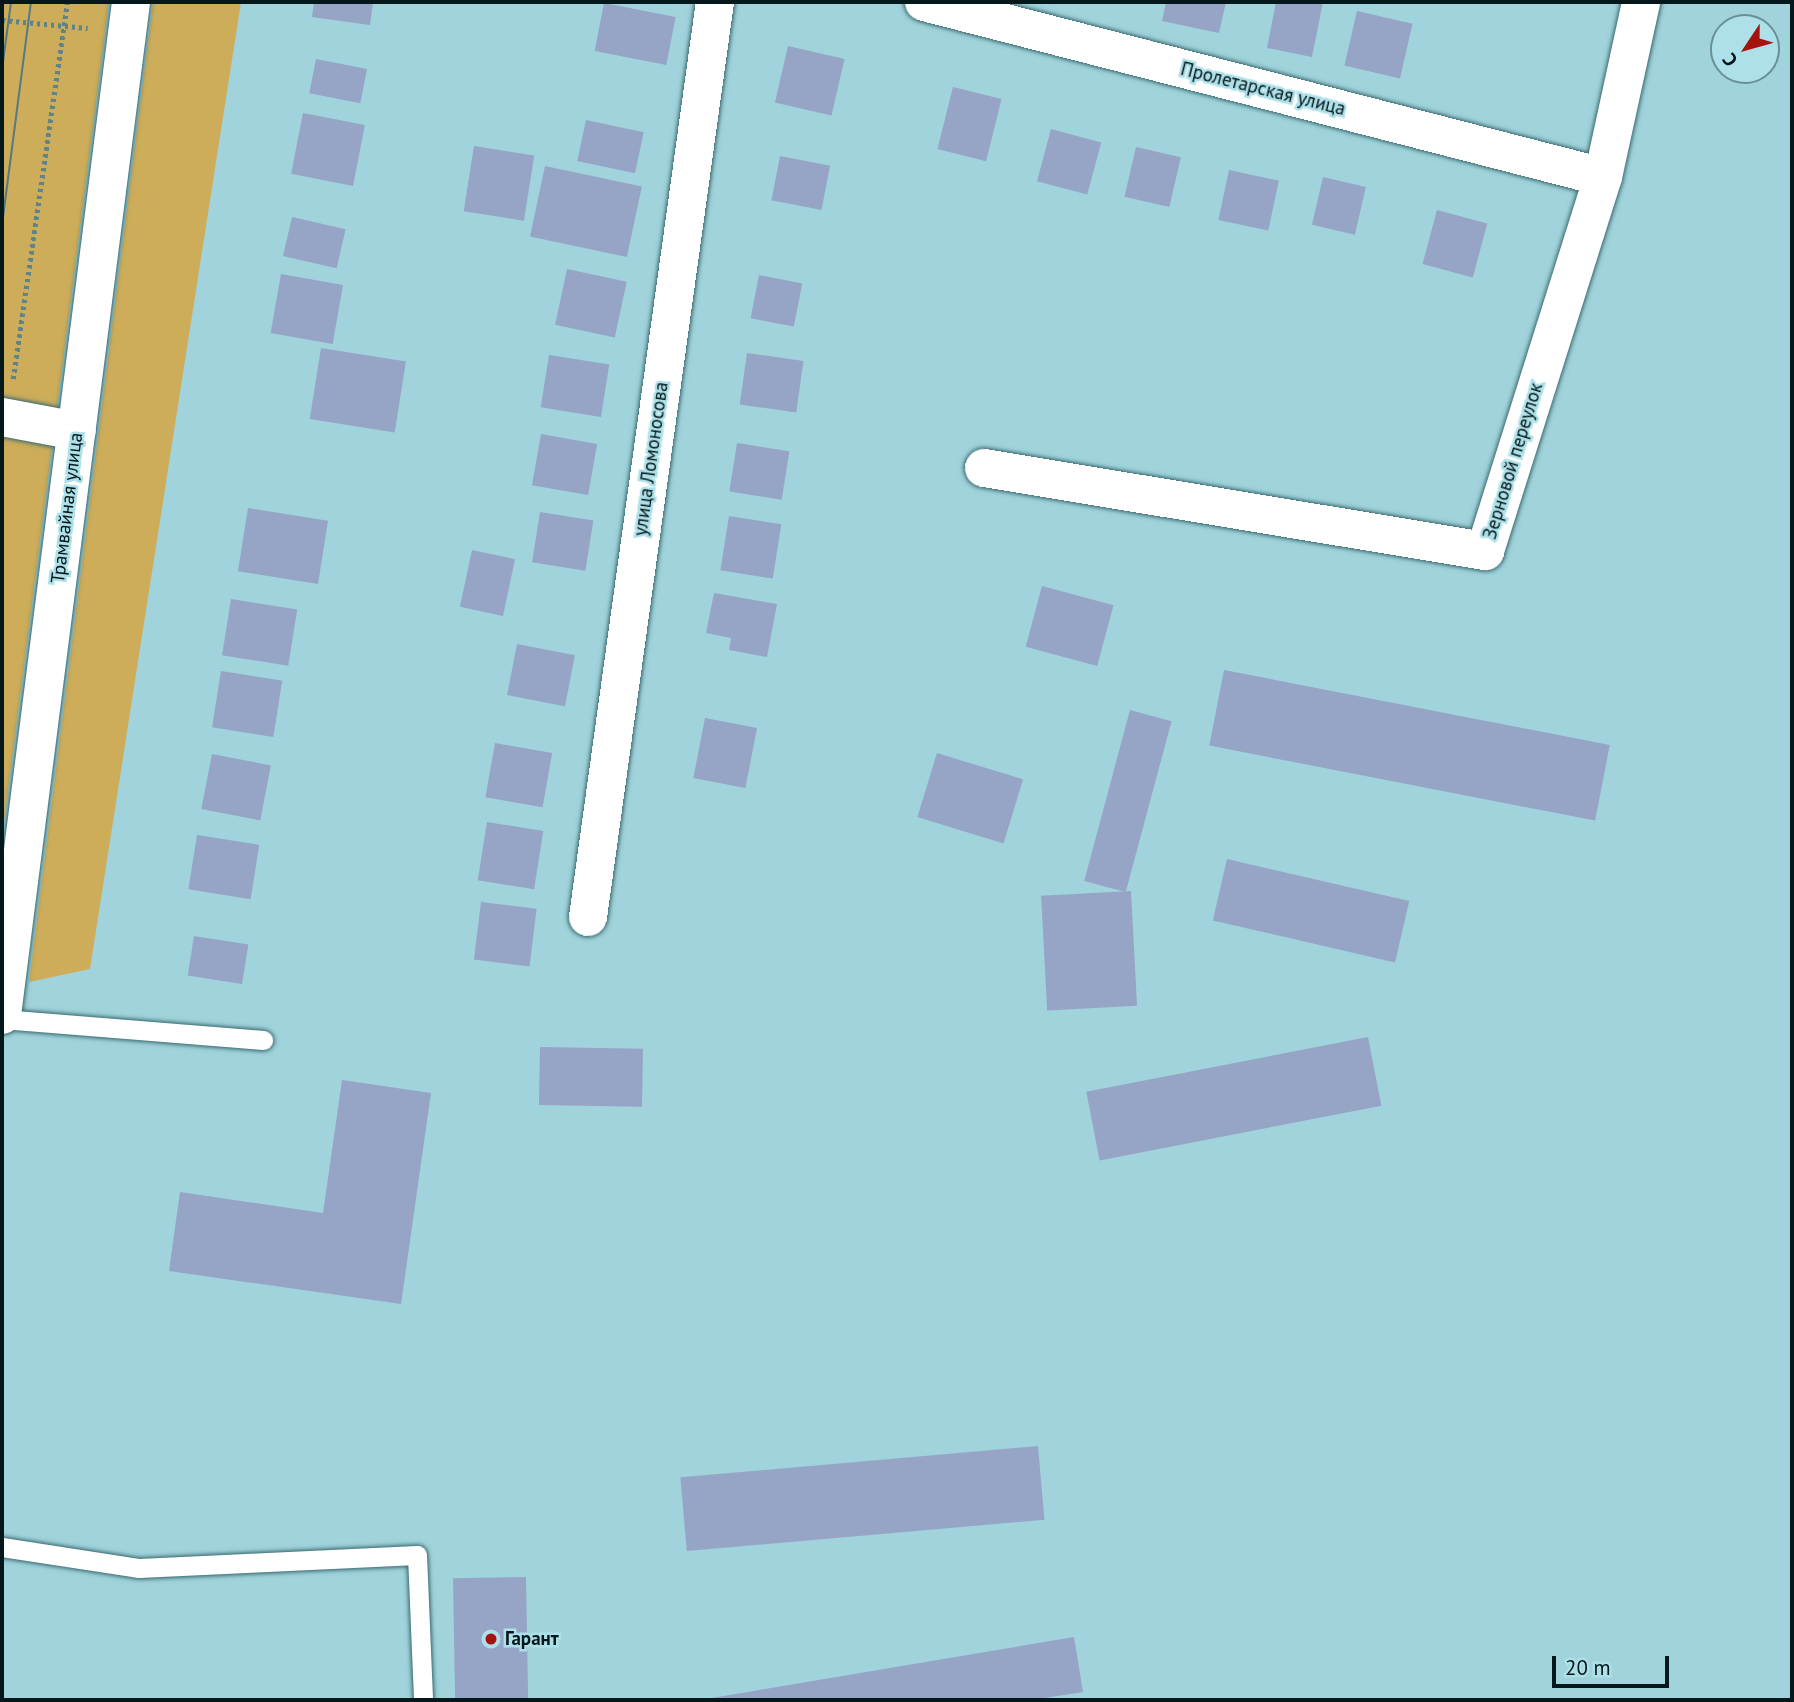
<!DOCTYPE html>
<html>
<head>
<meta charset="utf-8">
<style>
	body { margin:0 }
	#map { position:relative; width:1794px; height:1702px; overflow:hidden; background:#a0d3db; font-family:"PT Sans",sans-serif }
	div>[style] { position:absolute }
	.green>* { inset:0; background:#cdad59 }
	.building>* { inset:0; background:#96a4c6; transform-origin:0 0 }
	.path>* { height:4.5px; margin-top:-2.25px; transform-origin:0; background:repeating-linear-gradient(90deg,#5e8389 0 3.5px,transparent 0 7px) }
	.roads { filter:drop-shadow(0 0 2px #3a6a71) drop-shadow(0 0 2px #3a6a71) }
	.lane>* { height:19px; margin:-9.5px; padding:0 9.5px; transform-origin:9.5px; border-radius:9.5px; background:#fff }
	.street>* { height:38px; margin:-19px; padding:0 19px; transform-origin:19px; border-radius:19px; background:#fff }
	.secondary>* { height:38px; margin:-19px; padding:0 19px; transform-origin:19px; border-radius:19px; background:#fff }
	.tram>* { height:2px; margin:-1px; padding:0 1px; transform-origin:1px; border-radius:1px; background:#567a80 }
	.dots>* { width:19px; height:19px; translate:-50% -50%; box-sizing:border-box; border:4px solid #ade0e8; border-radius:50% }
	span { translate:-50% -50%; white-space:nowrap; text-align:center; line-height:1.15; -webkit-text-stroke:5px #ade0e8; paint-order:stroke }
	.street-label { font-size:19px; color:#04171a }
	.poi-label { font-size:19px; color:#04171a; font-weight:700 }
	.left { translate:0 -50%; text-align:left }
	.frame { position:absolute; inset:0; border:4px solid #04171a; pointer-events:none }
	.north { position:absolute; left:1710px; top:14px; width:70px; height:70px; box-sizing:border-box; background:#ade0e8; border:2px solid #699096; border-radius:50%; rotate:234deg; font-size:19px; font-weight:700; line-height:28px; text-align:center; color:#04171a }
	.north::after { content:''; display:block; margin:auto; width:24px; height:32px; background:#a61210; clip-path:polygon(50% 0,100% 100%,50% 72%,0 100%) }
	.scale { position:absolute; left:1552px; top:1656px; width:117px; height:32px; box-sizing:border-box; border:4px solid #04171a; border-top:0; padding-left:9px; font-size:21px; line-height:24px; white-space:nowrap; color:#04171a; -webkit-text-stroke:5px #ade0e8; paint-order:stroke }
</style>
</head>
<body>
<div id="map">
	<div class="green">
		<i style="clip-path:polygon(2px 2px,109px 2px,2px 838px)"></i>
		<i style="clip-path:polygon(153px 2px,241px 2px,90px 969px,29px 982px)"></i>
	</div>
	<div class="building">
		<i style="clip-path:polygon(314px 2px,373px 2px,370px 25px,312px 17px)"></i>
		<i style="clip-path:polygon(1166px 2px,1226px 2px,1219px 33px,1162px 21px)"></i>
		<i style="clip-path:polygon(1276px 2px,1323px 2px,1312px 57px,1267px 48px)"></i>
		<i style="left:604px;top:3px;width:73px;height:49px;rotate:11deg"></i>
		<i style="left:1357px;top:11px;width:57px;height:56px;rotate:13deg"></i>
		<i style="left:788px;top:46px;width:58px;height:58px;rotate:13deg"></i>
		<i style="left:316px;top:59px;width:52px;height:35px;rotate:11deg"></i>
		<i style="left:953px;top:87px;width:50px;height:64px;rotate:14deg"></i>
		<i style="left:303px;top:113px;width:63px;height:62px;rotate:11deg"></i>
		<i style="left:586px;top:120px;width:59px;height:42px;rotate:12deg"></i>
		<i style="left:1051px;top:129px;width:52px;height:54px;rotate:15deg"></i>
		<i style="left:474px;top:146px;width:61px;height:66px;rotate:9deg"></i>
		<i style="left:1136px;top:147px;width:46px;height:51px;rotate:13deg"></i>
		<i style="left:780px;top:156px;width:51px;height:45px;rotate:11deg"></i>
		<i style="left:545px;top:166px;width:99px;height:72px;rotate:12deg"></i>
		<i style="left:1229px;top:170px;width:51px;height:51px;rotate:12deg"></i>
		<i style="left:1323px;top:177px;width:44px;height:49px;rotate:13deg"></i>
		<i style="left:1437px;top:210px;width:52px;height:56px;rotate:15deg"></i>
		<i style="left:292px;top:217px;width:55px;height:40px;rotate:13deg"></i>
		<i style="left:567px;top:269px;width:61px;height:57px;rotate:12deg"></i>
		<i style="left:281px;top:274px;width:63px;height:60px;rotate:10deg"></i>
		<i style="left:759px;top:275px;width:44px;height:44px;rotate:11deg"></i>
		<i style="left:321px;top:348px;width:86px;height:72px;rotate:9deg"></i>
		<i style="left:747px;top:353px;width:57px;height:52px;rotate:8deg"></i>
		<i style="left:549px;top:355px;width:61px;height:53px;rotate:9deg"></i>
		<i style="left:541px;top:434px;width:57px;height:52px;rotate:10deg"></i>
		<i style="left:737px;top:443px;width:53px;height:49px;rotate:9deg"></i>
		<i style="left:248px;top:508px;width:81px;height:64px;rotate:9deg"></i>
		<i style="left:540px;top:512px;width:54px;height:51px;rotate:9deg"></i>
		<i style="left:729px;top:516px;width:53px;height:55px;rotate:9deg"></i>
		<i style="left:472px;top:550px;width:44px;height:58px;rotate:12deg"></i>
		<i style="left:1042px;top:586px;width:74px;height:63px;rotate:15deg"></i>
		<i style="clip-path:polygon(714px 593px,777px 604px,767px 657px,729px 650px,731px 638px,706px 633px)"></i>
		<i style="left:231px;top:599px;width:67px;height:57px;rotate:9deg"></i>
		<i style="left:517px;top:644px;width:59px;height:52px;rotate:11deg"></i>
		<i style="left:1224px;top:670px;width:393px;height:77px;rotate:11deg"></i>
		<i style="left:221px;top:671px;width:62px;height:57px;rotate:9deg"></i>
		<i style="left:1130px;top:710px;width:43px;height:177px;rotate:15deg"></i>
		<i style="left:705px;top:718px;width:53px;height:61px;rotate:11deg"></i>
		<i style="left:495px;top:743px;width:58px;height:55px;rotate:10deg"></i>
		<i style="left:937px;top:753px;width:90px;height:67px;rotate:17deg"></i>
		<i style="left:212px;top:754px;width:60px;height:56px;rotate:11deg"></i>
		<i style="left:487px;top:822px;width:57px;height:59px;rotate:9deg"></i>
		<i style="left:197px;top:835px;width:63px;height:55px;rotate:9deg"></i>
		<i style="left:1227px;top:859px;width:187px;height:63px;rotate:13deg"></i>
		<i style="left:1131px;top:891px;width:115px;height:90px;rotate:87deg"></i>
		<i style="left:481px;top:902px;width:56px;height:58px;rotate:7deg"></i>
		<i style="left:194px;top:936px;width:55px;height:40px;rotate:9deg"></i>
		<i style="left:1368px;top:1037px;width:70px;height:287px;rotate:79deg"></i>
		<i style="left:540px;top:1047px;width:103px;height:58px;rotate:1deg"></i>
		<i style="clip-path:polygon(342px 1080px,431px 1093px,401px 1304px,169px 1271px,180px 1192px,323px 1213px)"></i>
		<i style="left:1038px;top:1446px;width:74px;height:359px;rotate:85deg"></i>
		<i style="left:526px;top:1577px;width:123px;height:73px;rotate:89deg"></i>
		<i style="clip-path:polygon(1074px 1637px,1083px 1692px,1031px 1700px,700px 1700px)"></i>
	</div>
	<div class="path">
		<i style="left:2px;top:20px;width:86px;rotate:5.3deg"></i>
		<i style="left:13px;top:379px;width:381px;rotate:-81.8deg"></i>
	</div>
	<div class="roads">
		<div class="lane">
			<i style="left:2px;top:1019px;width:262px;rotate:4.6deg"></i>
			<i style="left:2px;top:1547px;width:139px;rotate:8.7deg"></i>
			<i style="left:139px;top:1568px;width:278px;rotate:-2.7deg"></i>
			<i style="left:417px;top:1555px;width:145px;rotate:87.6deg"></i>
		</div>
		<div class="street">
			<i style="left:924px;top:2px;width:701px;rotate:14.45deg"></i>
			<i style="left:2px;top:417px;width:76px;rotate:10.6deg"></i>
			<i style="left:984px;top:468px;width:508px;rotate:9.41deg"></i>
			<i style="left:1485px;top:551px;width:392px;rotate:-72.5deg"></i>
			<i style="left:1603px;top:177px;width:179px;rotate:-77.7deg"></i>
			<i style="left:588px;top:917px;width:924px;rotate:-82.1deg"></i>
		</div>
		<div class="secondary">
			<i style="left:2px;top:1015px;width:1021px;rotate:-82.74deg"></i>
		</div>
	</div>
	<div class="tram">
		<i style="left:2px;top:69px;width:68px;rotate:-82.3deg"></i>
		<i style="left:2px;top:225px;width:225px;rotate:-82.6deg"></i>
	</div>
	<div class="dots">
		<i style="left:491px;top:1639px;background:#a61210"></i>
	</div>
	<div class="street-label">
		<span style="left:1263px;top:89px;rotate:14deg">Пролетарская улица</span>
		<span style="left:651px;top:459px;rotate:-82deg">улица Ломоносова</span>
		<span style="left:1513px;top:461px;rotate:-73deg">Зерновой переулок</span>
		<span style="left:67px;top:508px;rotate:-83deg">Трамвайная улица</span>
	</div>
	<div class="poi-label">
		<span class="left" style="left:505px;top:1639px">Гарант</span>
	</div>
	<div class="frame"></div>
	<div class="north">С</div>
	<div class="scale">20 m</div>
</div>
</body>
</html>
